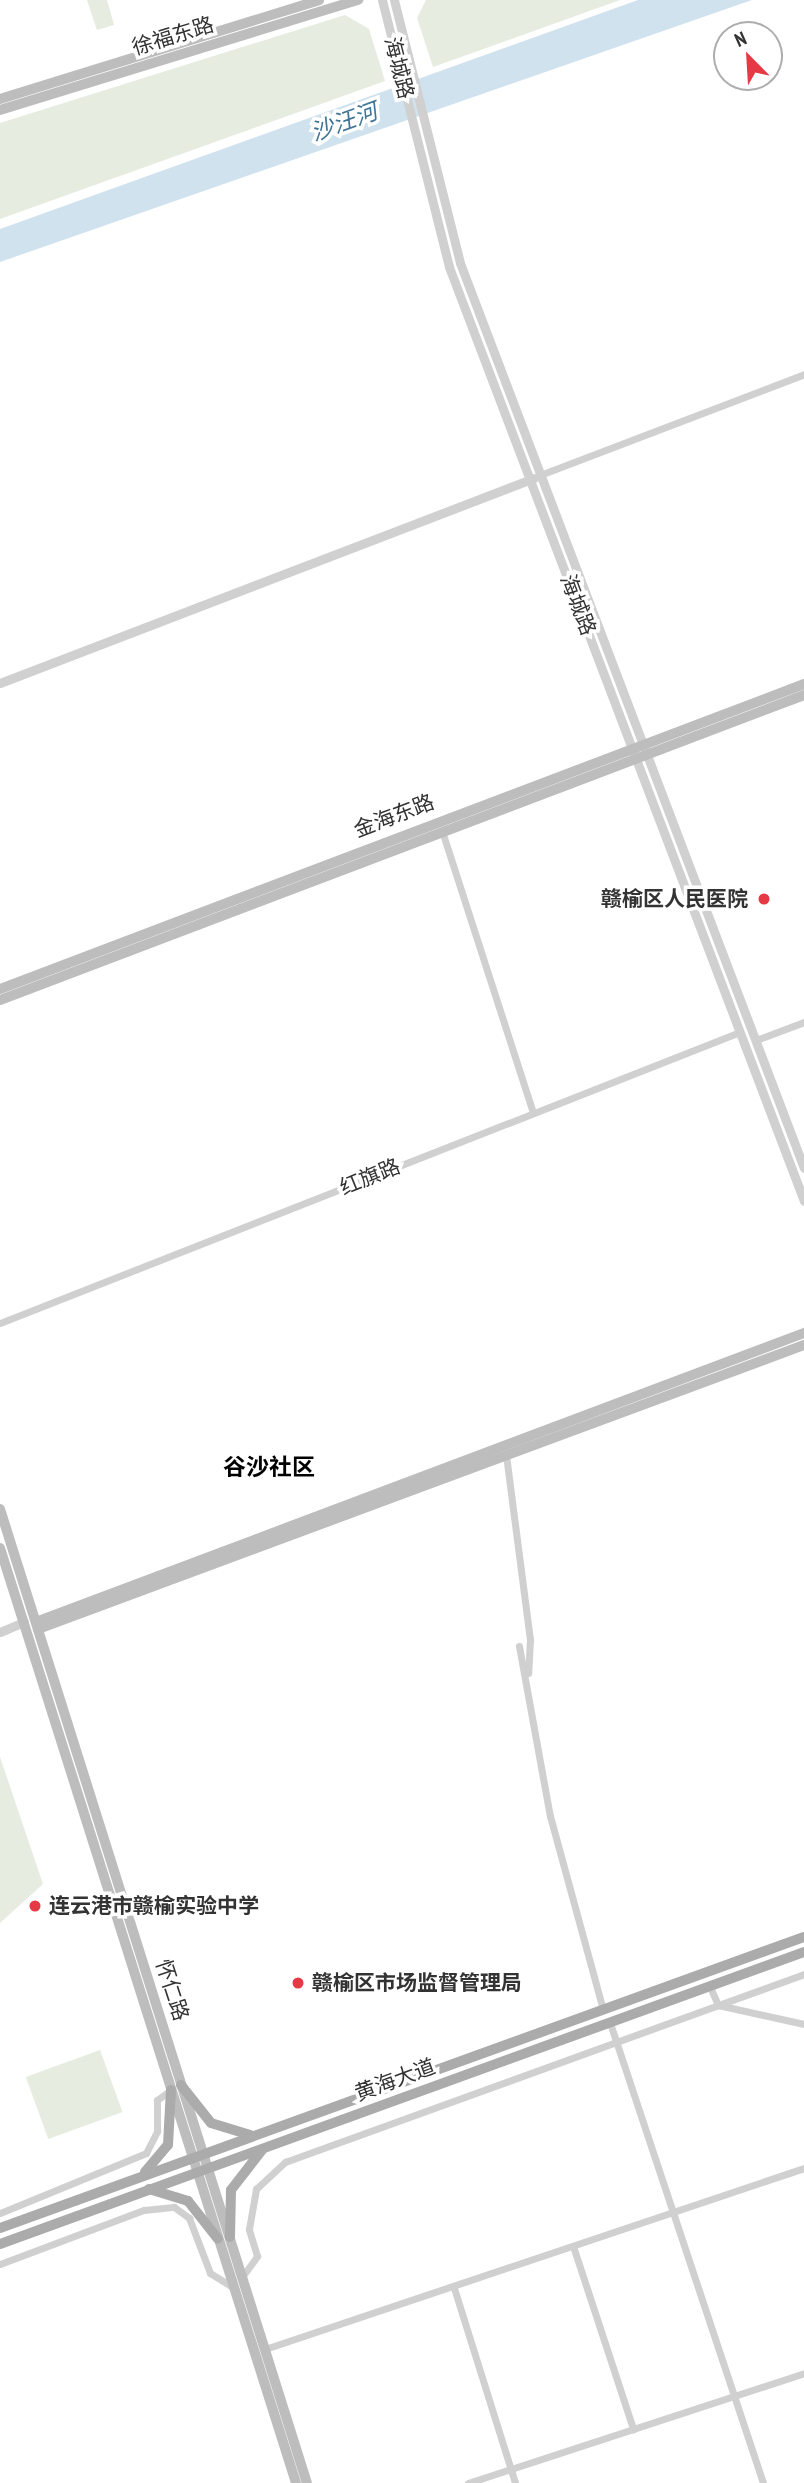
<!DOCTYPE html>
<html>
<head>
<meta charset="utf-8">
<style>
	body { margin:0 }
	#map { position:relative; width:804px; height:2483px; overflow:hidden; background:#fff; font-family:"PT Sans Narrow","Noto Sans SC",sans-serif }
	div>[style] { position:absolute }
	.green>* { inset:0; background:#e6ecdf; transform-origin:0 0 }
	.water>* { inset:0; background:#cfe2ee }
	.minor>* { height:7px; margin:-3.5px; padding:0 3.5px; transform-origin:3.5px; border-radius:3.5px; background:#d0d0d0 }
	.tertiary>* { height:9px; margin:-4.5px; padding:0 4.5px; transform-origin:4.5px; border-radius:4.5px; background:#d0d0d0 }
	.secondary>* { height:10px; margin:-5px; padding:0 5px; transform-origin:5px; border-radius:5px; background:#bdbdbd }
	.primary>* { height:10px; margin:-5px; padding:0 5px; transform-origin:5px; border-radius:5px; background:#ababab }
	.dots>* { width:19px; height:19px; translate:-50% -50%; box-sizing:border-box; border:4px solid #fff; border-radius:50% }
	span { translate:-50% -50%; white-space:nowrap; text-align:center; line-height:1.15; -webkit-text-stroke:7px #fff; paint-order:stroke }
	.street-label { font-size:21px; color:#333 }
	.poi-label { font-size:21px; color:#333; font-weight:700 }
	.right { translate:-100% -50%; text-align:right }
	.left { translate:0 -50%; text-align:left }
	.water-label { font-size:23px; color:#3f7597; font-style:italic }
	.neighbourhood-label { font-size:23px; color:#000; font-weight:700 }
	.north { position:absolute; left:713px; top:21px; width:70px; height:70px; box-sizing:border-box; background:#fff; border:2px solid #adadad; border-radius:50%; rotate:336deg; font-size:19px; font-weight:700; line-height:28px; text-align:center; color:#333 }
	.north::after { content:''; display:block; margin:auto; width:24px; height:32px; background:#e63946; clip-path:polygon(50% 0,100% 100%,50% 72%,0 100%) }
</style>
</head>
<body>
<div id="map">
	<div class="green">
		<i style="clip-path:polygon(87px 0,107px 0,114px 25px,97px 30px)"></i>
		<i style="clip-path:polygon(426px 0,620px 0,433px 67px,417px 18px)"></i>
		<i style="clip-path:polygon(345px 15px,369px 29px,385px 81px,0 219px,0 123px)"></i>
		<i style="clip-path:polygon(0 1757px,43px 1884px,0 1923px)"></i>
		<i style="left:100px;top:2050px;width:66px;height:79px;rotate:70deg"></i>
	</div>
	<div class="water">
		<i style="clip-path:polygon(638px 0,752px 0,0 262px,0 229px)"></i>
	</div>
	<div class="minor">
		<i style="left:540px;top:475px;width:283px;rotate:-20.9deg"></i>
		<i style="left:442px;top:831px;width:296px;rotate:72.1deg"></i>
		<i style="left:756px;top:1040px;width:51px;rotate:-20.6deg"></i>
		<i style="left:0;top:1323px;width:795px;rotate:-21.47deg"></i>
		<i style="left:506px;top:1455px;width:186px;rotate:82.6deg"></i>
		<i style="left:530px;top:1639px;width:34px;rotate:93deg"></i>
		<i style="left:519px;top:1646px;width:173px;rotate:79.7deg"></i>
		<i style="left:550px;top:1816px;width:201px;rotate:74.7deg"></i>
		<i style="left:710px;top:1987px;width:20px;rotate:66deg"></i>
		<i style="left:718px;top:2005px;width:88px;rotate:12.5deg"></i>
		<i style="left:610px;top:2023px;width:485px;rotate:71.6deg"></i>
		<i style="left:0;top:2213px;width:158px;rotate:-22.3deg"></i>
		<i style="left:146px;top:2153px;width:25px;rotate:-63deg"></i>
		<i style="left:157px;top:2131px;width:31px;rotate:-90deg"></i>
		<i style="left:157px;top:2100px;width:17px;rotate:-36deg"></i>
		<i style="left:573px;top:2246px;width:193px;rotate:71.8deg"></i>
		<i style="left:0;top:2264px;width:154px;rotate:-20.6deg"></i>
		<i style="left:144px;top:2210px;width:30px;rotate:-6deg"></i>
		<i style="left:174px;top:2207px;width:19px;rotate:36deg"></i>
		<i style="left:189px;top:2218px;width:59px;rotate:69.1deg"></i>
		<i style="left:210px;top:2273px;width:28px;rotate:32deg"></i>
		<i style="left:242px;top:2277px;width:26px;rotate:-54deg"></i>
		<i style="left:257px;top:2256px;width:28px;rotate:-107deg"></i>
		<i style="left:249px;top:2229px;width:41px;rotate:-80.1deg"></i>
		<i style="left:256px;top:2189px;width:40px;rotate:-43deg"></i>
		<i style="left:285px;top:2162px;width:552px;rotate:-19.91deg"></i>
		<i style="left:454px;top:2288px;width:204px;rotate:72.6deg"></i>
		<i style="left:265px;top:2349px;width:569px;rotate:-18.56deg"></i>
		<i style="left:468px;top:2483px;width:354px;rotate:-18.1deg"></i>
	</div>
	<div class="tertiary">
		<i style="left:382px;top:0;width:275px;rotate:75.9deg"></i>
		<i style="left:449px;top:267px;width:999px;rotate:69.19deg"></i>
		<i style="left:394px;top:0;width:271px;rotate:75.9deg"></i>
		<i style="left:460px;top:263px;width:968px;rotate:69.19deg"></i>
		<i style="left:0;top:683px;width:572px;rotate:-21deg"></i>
		<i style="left:0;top:1632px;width:26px;rotate:-23deg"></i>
	</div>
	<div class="secondary">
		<i style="left:0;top:99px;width:334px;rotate:-17.2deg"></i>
		<i style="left:0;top:110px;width:375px;rotate:-17.1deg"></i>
		<i style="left:0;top:989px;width:860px;rotate:-20.77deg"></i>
		<i style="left:0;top:1000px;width:860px;rotate:-20.77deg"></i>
		<i style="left:0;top:1509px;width:1021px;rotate:72.51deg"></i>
		<i style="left:0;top:1548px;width:981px;rotate:72.43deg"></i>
		<i style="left:36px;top:1622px;width:821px;rotate:-20.62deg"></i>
		<i style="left:38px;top:1629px;width:817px;rotate:-20.34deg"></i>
	</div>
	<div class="primary">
		<i style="left:181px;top:2085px;width:48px;rotate:51.7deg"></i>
		<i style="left:211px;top:2123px;width:41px;rotate:17.1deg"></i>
		<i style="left:145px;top:2172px;width:35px;rotate:-50deg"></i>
		<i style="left:168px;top:2145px;width:55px;rotate:-86.9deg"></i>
		<i style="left:149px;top:2189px;width:41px;rotate:17.1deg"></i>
		<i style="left:188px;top:2201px;width:48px;rotate:51.7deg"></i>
		<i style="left:0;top:2228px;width:855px;rotate:-19.9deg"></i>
		<i style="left:230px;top:2237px;width:47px;rotate:-88.8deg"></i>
		<i style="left:231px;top:2190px;width:51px;rotate:-52.2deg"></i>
		<i style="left:0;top:2244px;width:855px;rotate:-19.96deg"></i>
	</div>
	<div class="dots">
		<i style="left:764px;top:899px;background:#e63946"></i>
		<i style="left:35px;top:1906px;background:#e63946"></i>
		<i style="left:298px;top:1983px;background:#e63946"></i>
	</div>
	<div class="street-label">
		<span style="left:173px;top:36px;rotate:-17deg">徐福东路</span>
		<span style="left:399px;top:68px;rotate:76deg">海城路</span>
		<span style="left:578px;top:605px;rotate:69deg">海城路</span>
		<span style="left:394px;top:816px;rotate:-21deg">金海东路</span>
		<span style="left:370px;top:1177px;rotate:-22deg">红旗路</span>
		<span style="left:172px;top:1990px;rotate:72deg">怀仁路</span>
		<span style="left:395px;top:2080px;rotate:-20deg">黄海大道</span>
	</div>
	<div class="poi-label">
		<span class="right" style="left:748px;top:899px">赣榆区人民医院</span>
		<span class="left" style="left:49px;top:1906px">连云港市赣榆实验中学</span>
		<span class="left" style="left:312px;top:1983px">赣榆区市场监督管理局</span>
	</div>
	<div class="water-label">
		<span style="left:344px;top:122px;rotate:-20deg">沙汪河</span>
	</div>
	<div class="neighbourhood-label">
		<span style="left:269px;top:1467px">谷沙社区</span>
	</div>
	<div class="north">N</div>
</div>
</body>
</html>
